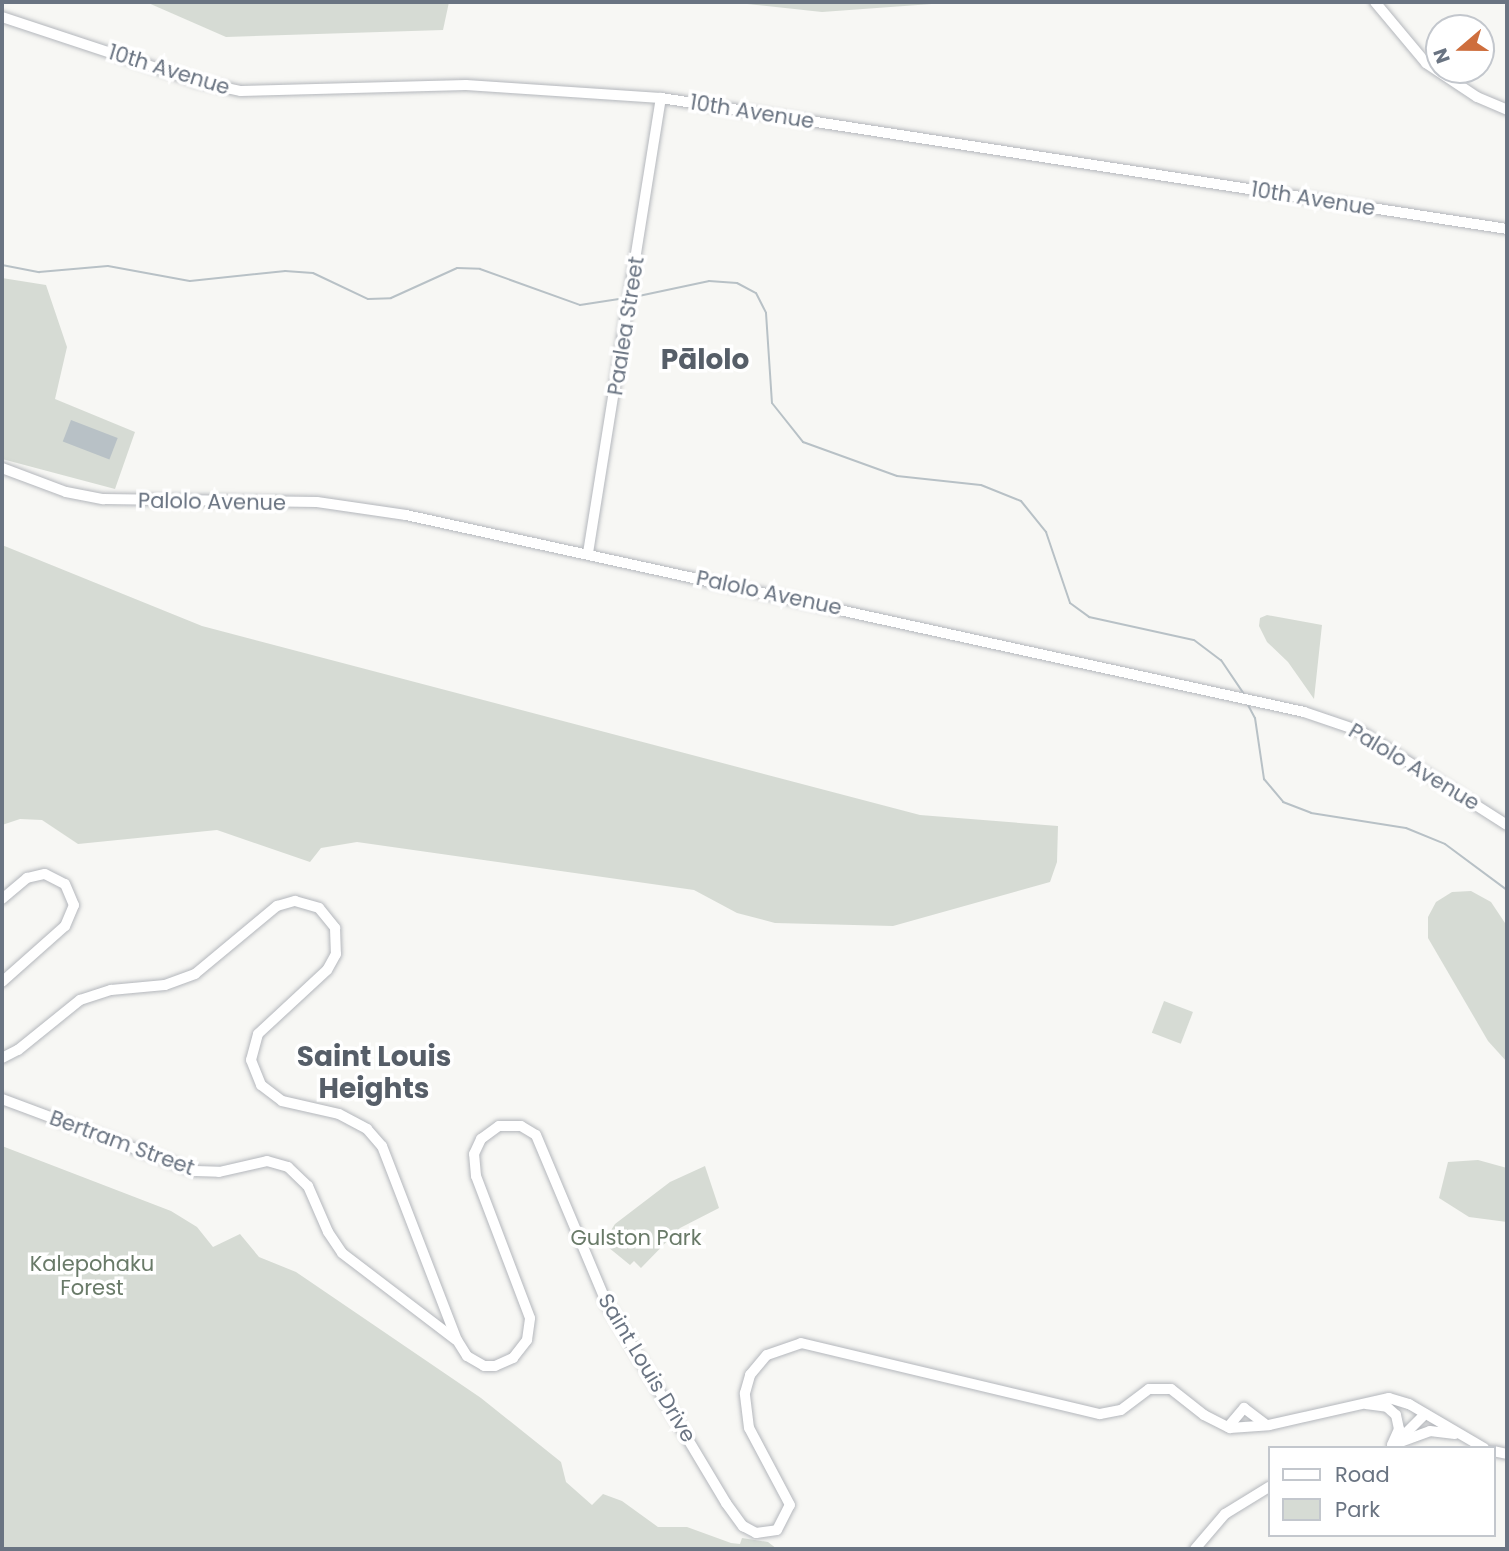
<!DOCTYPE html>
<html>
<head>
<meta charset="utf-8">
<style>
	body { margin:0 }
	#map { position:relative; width:1509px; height:1551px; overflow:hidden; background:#f7f7f4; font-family:Poppins,sans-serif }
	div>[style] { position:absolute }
	.green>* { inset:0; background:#d6dbd4; transform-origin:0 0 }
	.water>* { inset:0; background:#b8c1c6; transform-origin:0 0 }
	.stream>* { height:2px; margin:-1px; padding:0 1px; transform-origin:1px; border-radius:1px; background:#b8c1c6 }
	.roads { filter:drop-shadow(0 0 2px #b4b7bc) drop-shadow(0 0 2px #b4b7bc) }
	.secondary>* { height:10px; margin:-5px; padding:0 5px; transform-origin:5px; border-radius:5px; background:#fff }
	span { translate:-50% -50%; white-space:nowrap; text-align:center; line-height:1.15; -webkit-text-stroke:7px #fff; paint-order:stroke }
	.street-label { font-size:21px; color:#6a7482 }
	.park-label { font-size:21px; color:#697a68 }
	.district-label { font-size:28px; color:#565e68; font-weight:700 }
	.frame { position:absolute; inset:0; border:4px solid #6a7482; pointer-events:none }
	.legend { position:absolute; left:1268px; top:1446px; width:228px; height:91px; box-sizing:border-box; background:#fff; border:2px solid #c3c7cd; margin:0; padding:9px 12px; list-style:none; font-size:21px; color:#6a7482 }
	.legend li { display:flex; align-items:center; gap:14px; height:35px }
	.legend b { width:35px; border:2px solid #c3c7cd }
	.north { position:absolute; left:1425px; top:14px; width:70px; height:70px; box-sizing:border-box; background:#fff; border:2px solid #c3c7cd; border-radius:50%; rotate:250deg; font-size:19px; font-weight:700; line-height:28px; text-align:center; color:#6a7482 }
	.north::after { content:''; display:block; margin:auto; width:24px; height:32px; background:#ce6e3d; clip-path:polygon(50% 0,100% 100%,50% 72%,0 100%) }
</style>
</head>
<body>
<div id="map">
	<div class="green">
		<i style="clip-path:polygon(146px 2px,449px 2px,443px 30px,226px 37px)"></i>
		<i style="clip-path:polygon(728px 2px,959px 2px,822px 12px)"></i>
		<i style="clip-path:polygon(2px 278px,46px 285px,67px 347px,55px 399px,135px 432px,115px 489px,2px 459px)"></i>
		<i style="clip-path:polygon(2px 545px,202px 626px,920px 815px,1058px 826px,1057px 862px,1050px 882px,893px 926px,775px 923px,737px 913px,694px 890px,357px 842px,321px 848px,310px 862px,217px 830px,78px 844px,42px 820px,20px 819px,2px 825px)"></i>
		<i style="clip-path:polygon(1267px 615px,1322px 625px,1314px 699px,1288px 662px,1267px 642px,1259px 626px,1260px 618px)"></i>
		<i style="clip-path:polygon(1471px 891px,1491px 902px,1507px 926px,1507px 1062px,1488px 1041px,1428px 938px,1428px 917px,1436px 902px,1452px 892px)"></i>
		<i style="left:1164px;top:1001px;width:31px;height:34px;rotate:21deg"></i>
		<i style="clip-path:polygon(2px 1146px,171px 1211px,197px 1227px,213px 1247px,240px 1234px,259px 1257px,296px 1272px,481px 1398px,561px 1462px,566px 1482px,592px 1505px,603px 1494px,622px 1501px,658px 1527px,687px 1527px,731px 1543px,740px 1544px,742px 1538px,768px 1542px,777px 1549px,2px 1549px)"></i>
		<i style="clip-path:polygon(1478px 1160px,1507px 1168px,1507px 1222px,1469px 1217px,1439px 1198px,1448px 1162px)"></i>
		<i style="clip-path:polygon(705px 1166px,719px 1208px,680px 1228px,641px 1268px,634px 1261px,630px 1265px,603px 1243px,615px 1224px,670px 1182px)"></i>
	</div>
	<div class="water">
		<i style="left:71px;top:420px;width:50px;height:23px;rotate:21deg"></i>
	</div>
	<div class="stream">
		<i style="left:2px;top:265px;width:38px;rotate:11deg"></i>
		<i style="left:39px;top:272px;width:69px;rotate:-5deg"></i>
		<i style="left:108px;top:266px;width:83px;rotate:10.4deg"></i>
		<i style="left:190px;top:281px;width:96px;rotate:-6deg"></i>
		<i style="left:285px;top:271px;width:28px;rotate:4deg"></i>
		<i style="left:313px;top:273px;width:61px;rotate:25.3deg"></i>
		<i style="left:368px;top:299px;width:23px;rotate:-2deg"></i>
		<i style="left:391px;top:298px;width:72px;rotate:-24.4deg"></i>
		<i style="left:457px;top:268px;width:23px;rotate:2deg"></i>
		<i style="left:480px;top:269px;width:106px;rotate:19.8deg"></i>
		<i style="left:580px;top:305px;width:46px;rotate:-8.8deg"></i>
		<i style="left:634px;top:297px;width:77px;rotate:-12deg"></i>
		<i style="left:709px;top:281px;width:28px;rotate:4deg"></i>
		<i style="left:737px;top:283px;width:21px;rotate:28deg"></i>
		<i style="left:756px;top:293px;width:22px;rotate:63deg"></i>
		<i style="left:766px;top:313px;width:90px;rotate:86.2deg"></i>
		<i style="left:772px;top:403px;width:50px;rotate:51.5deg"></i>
		<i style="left:803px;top:442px;width:100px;rotate:19.9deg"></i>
		<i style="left:897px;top:476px;width:84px;rotate:6.1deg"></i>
		<i style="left:981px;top:485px;width:43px;rotate:21.8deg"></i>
		<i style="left:1021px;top:501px;width:40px;rotate:51deg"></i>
		<i style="left:1046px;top:532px;width:75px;rotate:71.3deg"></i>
		<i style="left:1070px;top:603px;width:24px;rotate:36deg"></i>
		<i style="left:1089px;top:617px;width:107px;rotate:12.4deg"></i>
		<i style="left:1194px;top:640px;width:34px;rotate:37deg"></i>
		<i style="left:1221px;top:660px;width:40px;rotate:56deg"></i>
		<i style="left:1248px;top:705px;width:15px;rotate:62deg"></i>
		<i style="left:1255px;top:718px;width:62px;rotate:81.6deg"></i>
		<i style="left:1264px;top:779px;width:30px;rotate:50deg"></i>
		<i style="left:1283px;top:802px;width:30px;rotate:21deg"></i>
		<i style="left:1311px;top:813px;width:96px;rotate:9deg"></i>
		<i style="left:1406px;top:828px;width:42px;rotate:22.3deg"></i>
		<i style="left:1445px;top:844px;width:77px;rotate:36.6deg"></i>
	</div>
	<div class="roads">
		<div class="secondary">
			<i style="left:1375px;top:2px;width:80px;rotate:50.1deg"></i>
			<i style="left:1426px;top:63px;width:61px;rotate:33.7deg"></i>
			<i style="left:1477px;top:97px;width:33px;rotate:23deg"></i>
			<i style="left:2px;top:17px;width:203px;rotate:18.3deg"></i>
			<i style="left:195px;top:81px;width:47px;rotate:12.3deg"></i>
			<i style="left:241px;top:91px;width:225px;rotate:-1.5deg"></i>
			<i style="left:466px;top:85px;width:195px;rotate:3.8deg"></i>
			<i style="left:661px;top:98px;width:856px;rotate:8.8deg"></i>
			<i style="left:2px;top:468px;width:68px;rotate:20.6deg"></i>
			<i style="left:66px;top:492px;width:38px;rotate:11deg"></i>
			<i style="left:103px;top:499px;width:214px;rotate:0.8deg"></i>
			<i style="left:317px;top:502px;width:90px;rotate:8.3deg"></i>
			<i style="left:406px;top:515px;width:919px;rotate:12.37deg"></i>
			<i style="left:1304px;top:712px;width:59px;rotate:18.7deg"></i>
			<i style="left:1360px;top:731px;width:174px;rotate:32.6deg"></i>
			<i style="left:588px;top:553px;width:461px;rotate:-80.9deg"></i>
			<i style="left:2px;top:899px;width:33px;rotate:-40deg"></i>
			<i style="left:27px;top:878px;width:18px;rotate:-13deg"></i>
			<i style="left:45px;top:874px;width:22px;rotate:27deg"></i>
			<i style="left:65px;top:884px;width:23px;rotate:67deg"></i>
			<i style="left:74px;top:905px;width:23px;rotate:113deg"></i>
			<i style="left:65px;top:926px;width:84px;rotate:138.4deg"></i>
			<i style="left:2px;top:1058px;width:18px;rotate:-27deg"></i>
			<i style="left:18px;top:1050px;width:80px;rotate:-38.9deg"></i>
			<i style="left:80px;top:1000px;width:33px;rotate:-18deg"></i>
			<i style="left:111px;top:990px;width:54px;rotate:-5.3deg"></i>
			<i style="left:165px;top:985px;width:32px;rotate:-20deg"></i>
			<i style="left:195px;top:974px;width:107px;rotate:-39.7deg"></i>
			<i style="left:277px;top:906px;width:19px;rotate:-16deg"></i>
			<i style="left:295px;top:901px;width:25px;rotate:16deg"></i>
			<i style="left:319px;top:908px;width:26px;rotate:51deg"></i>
			<i style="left:335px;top:928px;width:26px;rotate:88deg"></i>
			<i style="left:336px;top:954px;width:18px;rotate:119deg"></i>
			<i style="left:327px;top:970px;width:94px;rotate:137.2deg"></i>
			<i style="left:258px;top:1034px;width:27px;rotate:105deg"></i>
			<i style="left:251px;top:1060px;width:27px;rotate:68deg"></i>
			<i style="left:261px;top:1085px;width:26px;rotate:37deg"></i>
			<i style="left:282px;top:1101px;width:58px;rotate:12.8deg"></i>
			<i style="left:339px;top:1114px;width:32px;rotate:28deg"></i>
			<i style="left:367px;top:1129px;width:23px;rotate:49deg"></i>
			<i style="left:382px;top:1146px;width:208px;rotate:68.9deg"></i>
			<i style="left:457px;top:1340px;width:19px;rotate:58deg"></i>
			<i style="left:467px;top:1356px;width:20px;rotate:30deg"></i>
			<i style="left:484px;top:1366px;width:11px"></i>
			<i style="left:495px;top:1366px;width:20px;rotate:-24deg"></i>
			<i style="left:513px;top:1358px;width:23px;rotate:-52deg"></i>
			<i style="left:527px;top:1340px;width:22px;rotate:-82deg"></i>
			<i style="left:530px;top:1318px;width:152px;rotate:-110.8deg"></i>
			<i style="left:476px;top:1176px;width:22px;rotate:-95deg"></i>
			<i style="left:474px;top:1154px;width:17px;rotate:-65deg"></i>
			<i style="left:481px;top:1139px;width:22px;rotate:-36deg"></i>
			<i style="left:499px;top:1126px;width:22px"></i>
			<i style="left:521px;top:1126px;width:17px;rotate:31deg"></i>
			<i style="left:536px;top:1135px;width:183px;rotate:67.2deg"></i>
			<i style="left:607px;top:1304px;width:232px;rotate:59.1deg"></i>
			<i style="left:726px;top:1503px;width:29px;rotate:54deg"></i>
			<i style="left:743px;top:1526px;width:15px;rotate:28deg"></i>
			<i style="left:756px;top:1533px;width:21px;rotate:-8deg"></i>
			<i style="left:777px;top:1530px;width:28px;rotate:-63deg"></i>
			<i style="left:790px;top:1505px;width:87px;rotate:-118deg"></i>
			<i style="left:749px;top:1428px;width:35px;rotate:-97deg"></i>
			<i style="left:745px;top:1393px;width:19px;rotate:-74deg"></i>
			<i style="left:750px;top:1375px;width:26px;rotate:-50deg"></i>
			<i style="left:767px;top:1355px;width:36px;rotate:-19deg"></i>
			<i style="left:801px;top:1343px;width:307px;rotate:13.4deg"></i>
			<i style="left:1100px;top:1414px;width:21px;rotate:-11deg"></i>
			<i style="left:1121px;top:1410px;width:35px;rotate:-37deg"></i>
			<i style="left:1149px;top:1389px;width:22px"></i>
			<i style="left:1171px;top:1389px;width:42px;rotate:38.2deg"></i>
			<i style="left:1204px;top:1415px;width:29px;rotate:27deg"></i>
			<i style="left:1230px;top:1428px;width:39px;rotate:-4deg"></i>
			<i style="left:1269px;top:1425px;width:123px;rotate:-12.7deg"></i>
			<i style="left:1389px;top:1398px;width:21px;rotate:17deg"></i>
			<i style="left:1409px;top:1404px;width:87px;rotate:30.4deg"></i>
			<i style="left:2px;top:1099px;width:206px;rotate:20.5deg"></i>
			<i style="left:195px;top:1171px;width:24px;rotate:2deg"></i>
			<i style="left:219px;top:1172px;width:49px;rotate:-12.9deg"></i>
			<i style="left:267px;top:1161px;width:22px;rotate:16deg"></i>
			<i style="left:288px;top:1167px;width:28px;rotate:44deg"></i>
			<i style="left:308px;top:1186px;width:50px;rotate:66.5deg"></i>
			<i style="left:328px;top:1232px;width:25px;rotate:56deg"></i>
			<i style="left:342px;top:1253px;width:143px;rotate:37.3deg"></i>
			<i style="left:1366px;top:1404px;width:21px;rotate:8deg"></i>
			<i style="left:1387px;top:1407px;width:12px;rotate:42deg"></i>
			<i style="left:1396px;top:1415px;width:14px;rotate:78deg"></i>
			<i style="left:1399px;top:1429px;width:17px;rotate:114deg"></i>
			<i style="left:1228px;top:1427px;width:25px;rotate:-50deg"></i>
			<i style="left:1244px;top:1408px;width:26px;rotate:37deg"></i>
			<i style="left:1401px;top:1438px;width:34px;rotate:-45deg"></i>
			<i style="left:1392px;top:1445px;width:40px;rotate:-20.2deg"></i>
			<i style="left:1430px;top:1431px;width:25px;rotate:7deg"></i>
			<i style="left:1493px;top:1451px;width:14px;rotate:12deg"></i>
			<i style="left:1195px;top:1549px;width:46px;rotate:-49.4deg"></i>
			<i style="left:1225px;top:1514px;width:52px;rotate:-31.5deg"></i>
		</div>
	</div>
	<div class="street-label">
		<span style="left:169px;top:70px;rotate:17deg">10th Avenue</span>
		<span style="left:752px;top:112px;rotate:9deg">10th Avenue</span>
		<span style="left:1313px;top:199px;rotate:9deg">10th Avenue</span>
		<span style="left:626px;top:326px;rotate:-81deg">Paalea Street</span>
		<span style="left:212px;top:502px;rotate:1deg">Palolo Avenue</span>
		<span style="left:769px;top:593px;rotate:12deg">Palolo Avenue</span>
		<span style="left:1414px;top:767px;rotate:31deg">Palolo Avenue</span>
		<span style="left:122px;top:1143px;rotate:20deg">Bertram Street</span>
		<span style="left:647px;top:1368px;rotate:59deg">Saint Louis Drive</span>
	</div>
	<div class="park-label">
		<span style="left:636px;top:1238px">Gulston Park</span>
		<span style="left:92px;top:1276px">Kalepohaku<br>Forest</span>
	</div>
	<div class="district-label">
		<span style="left:705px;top:360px">Pālolo</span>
		<span style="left:374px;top:1073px">Saint Louis<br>Heights</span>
	</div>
	<div class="frame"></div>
	<ul class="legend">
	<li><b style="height:9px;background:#fff"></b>Road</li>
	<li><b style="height:19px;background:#d6dbd4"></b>Park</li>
	</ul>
	<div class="north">N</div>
</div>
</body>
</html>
